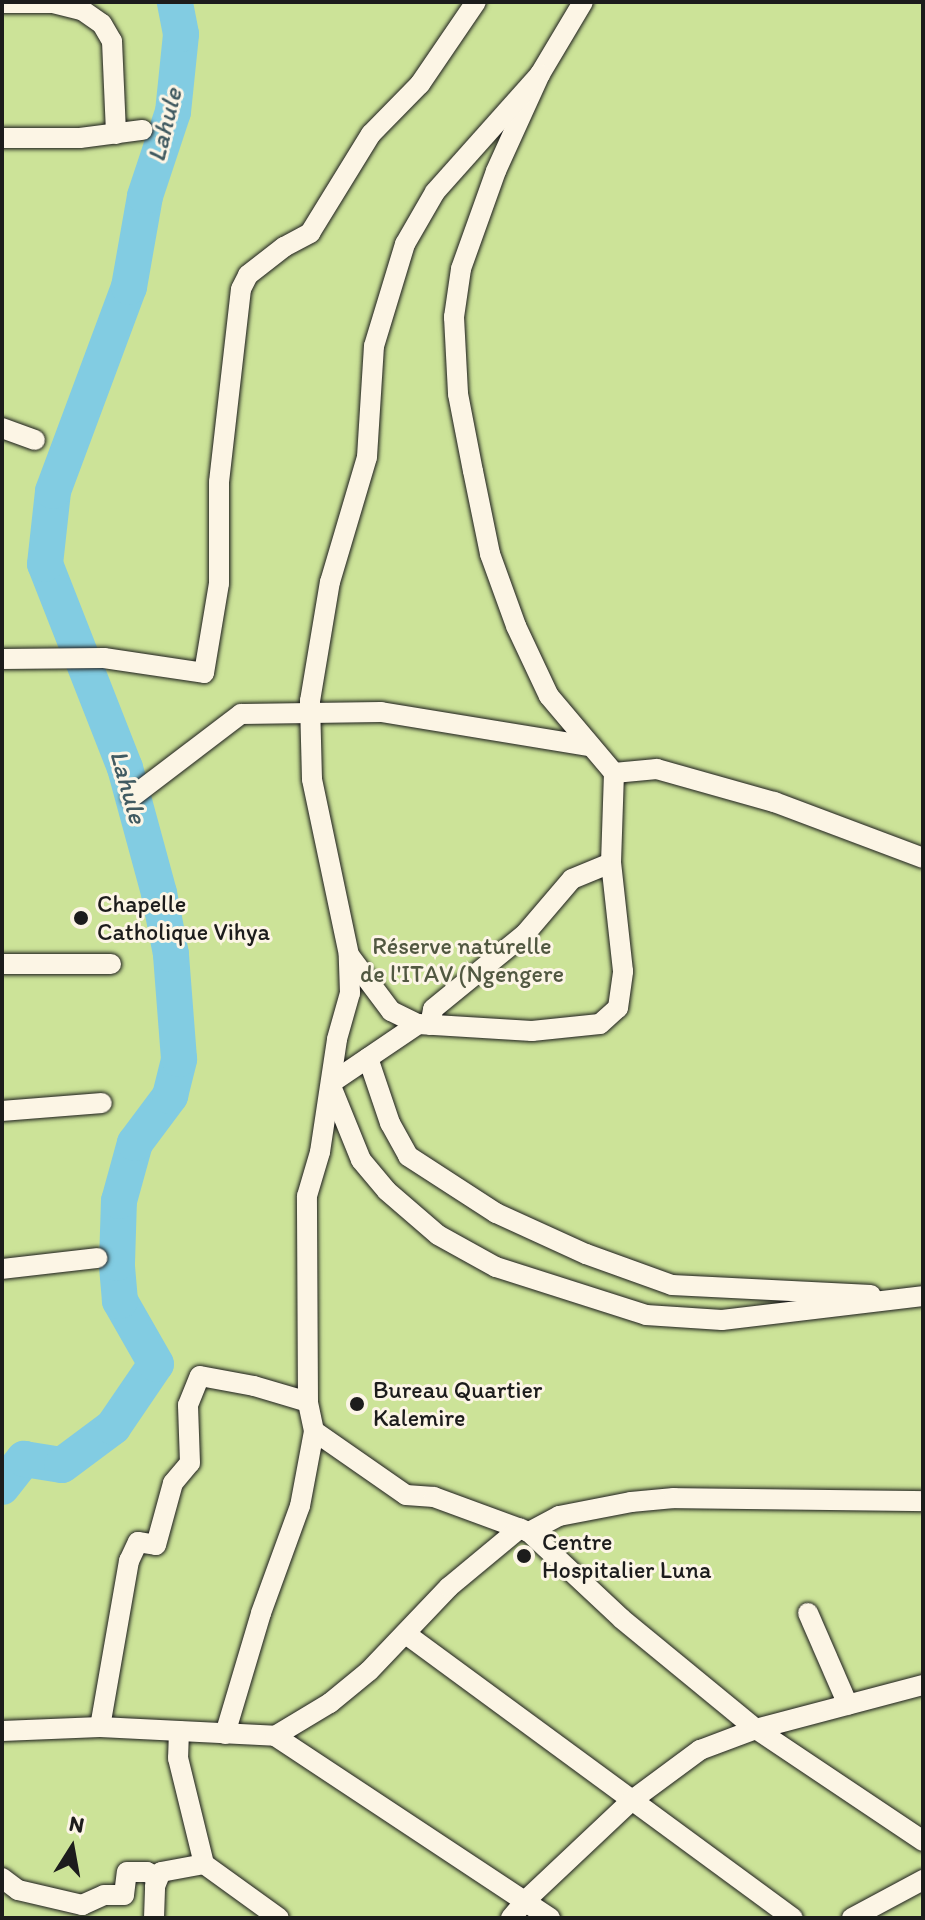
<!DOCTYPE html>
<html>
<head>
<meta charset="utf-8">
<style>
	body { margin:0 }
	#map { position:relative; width:925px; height:1920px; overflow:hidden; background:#fcecd9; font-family:Itim,sans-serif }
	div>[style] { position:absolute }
	.green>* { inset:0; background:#cce398; transform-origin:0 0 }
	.river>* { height:36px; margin:-18px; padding:0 18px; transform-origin:18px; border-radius:18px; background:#82cce2 }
	.roads { filter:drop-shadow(0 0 2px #1c1c1c) drop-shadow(0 0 2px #1c1c1c) }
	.minor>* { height:20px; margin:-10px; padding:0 10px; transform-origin:10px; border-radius:10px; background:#fcf5e5 }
	.dots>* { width:22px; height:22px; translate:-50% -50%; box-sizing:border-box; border:4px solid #fcf5e5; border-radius:50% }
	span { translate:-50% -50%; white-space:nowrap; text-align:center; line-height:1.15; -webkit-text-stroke:6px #fcf5e5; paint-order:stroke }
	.poi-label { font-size:24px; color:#1c1c1c }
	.left { translate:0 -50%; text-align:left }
	.park-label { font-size:24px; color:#515841 }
	.water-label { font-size:26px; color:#405a61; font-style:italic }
	.frame { position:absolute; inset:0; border:4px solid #1c1c1c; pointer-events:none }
	.north { position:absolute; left:32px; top:1808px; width:80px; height:80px; -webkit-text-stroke:6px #fcf5e5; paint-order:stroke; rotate:11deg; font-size:22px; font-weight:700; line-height:32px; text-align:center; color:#1c1c1c }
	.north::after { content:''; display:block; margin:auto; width:28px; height:36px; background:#1c1c1c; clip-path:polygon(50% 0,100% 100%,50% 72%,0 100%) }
</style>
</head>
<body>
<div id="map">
	<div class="green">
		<i style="left:2px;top:2px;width:921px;height:1916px"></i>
	</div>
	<div class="river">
		<i style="left:2px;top:1487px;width:36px;rotate:-52deg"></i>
		<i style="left:24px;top:1459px;width:38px;rotate:9deg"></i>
		<i style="left:62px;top:1465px;width:64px;rotate:-36.7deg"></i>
		<i style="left:113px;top:1427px;width:76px;rotate:-55.7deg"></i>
		<i style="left:156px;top:1364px;width:73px;rotate:-119.7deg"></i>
		<i style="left:120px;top:1301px;width:38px;rotate:-95deg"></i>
		<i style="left:117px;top:1263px;width:62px;rotate:-88.2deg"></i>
		<i style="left:119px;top:1201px;width:60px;rotate:-74.6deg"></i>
		<i style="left:135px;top:1143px;width:59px;rotate:-53.3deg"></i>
		<i style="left:170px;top:1096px;width:38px;rotate:-76deg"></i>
		<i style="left:179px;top:1059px;width:105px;rotate:-94.4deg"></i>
		<i style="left:171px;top:954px;width:62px;rotate:-101.1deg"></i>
		<i style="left:159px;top:893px;width:130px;rotate:-105.2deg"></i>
		<i style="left:125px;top:768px;width:219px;rotate:-111.4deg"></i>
		<i style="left:45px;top:564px;width:73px;rotate:-83.7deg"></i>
		<i style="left:53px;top:491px;width:218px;rotate:-69.6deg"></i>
		<i style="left:129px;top:287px;width:92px;rotate:-80deg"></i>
		<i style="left:145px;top:196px;width:89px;rotate:-71.6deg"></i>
		<i style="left:173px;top:112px;width:78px;rotate:-84.1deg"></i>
		<i style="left:181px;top:34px;width:33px;rotate:-101deg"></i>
	</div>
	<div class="roads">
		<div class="minor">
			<i style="left:583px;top:2px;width:84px;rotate:120.8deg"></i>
			<i style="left:540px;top:74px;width:107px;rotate:114.4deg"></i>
			<i style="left:496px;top:171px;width:104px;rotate:109.7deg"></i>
			<i style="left:461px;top:269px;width:49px;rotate:98.3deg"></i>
			<i style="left:454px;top:317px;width:77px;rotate:87deg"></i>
			<i style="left:458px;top:394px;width:78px;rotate:79deg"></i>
			<i style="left:473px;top:471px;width:85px;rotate:78.4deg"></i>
			<i style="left:490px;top:554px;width:77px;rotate:70.1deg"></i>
			<i style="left:516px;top:626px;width:77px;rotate:64.8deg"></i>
			<i style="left:549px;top:696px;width:101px;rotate:49.8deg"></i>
			<i style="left:614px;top:773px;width:43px;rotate:-5.3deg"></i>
			<i style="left:657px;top:769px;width:122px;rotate:15.8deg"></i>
			<i style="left:774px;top:802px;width:159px;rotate:20.6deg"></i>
			<i style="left:2px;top:3px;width:51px"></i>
			<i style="left:53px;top:3px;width:30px;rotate:14deg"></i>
			<i style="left:82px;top:10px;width:24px;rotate:35deg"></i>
			<i style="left:102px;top:24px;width:20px;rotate:60deg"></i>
			<i style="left:112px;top:41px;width:93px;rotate:87.5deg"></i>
			<i style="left:2px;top:138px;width:78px"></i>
			<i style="left:80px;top:138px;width:63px;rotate:-7.4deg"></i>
			<i style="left:2px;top:428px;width:35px;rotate:20deg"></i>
			<i style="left:2px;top:659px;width:102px;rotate:-0.6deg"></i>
			<i style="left:104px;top:658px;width:101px;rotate:8.5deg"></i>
			<i style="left:204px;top:673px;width:91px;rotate:-80.5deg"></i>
			<i style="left:219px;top:583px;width:101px;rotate:-90deg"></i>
			<i style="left:219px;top:482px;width:194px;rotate:-83.5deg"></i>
			<i style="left:241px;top:289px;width:16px;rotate:-63deg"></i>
			<i style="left:248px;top:275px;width:46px;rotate:-37.9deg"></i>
			<i style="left:284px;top:247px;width:30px;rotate:-28deg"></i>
			<i style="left:310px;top:233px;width:116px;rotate:-58.4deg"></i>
			<i style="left:371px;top:134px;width:70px;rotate:-45.6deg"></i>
			<i style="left:420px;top:84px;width:99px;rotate:-55.7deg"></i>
			<i style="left:132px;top:797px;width:137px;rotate:-37.3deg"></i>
			<i style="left:241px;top:714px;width:140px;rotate:-0.8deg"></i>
			<i style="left:381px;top:712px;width:211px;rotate:9.3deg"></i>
			<i style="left:349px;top:955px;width:70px;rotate:53.1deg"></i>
			<i style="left:391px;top:1011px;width:30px;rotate:26deg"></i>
			<i style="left:418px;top:1024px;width:114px;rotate:3.5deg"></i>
			<i style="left:532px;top:1031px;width:68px;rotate:-5.9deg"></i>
			<i style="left:600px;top:1024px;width:24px;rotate:-42deg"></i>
			<i style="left:618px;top:1008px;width:37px;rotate:-82deg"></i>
			<i style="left:623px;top:971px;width:109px;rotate:-96.3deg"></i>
			<i style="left:611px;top:863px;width:90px;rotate:-88.1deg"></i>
			<i style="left:2px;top:964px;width:109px"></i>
			<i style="left:430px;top:1025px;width:16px;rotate:-79deg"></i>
			<i style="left:433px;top:1009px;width:119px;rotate:-39.2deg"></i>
			<i style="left:525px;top:934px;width:72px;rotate:-49.5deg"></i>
			<i style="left:572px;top:879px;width:42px;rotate:-22.3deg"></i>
			<i style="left:368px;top:1058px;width:69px;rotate:71.3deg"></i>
			<i style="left:390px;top:1123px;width:38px;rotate:61deg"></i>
			<i style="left:408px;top:1156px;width:105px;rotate:32.9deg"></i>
			<i style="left:496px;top:1213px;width:99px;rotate:24.5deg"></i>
			<i style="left:586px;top:1254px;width:91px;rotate:19.8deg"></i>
			<i style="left:672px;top:1285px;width:199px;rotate:2.9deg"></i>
			<i style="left:331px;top:1083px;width:105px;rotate:-34.1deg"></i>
			<i style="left:333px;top:1091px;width:74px;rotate:67.9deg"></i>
			<i style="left:361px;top:1160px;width:40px;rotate:50deg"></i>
			<i style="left:387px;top:1191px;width:67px;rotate:40.8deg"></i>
			<i style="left:438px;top:1235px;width:66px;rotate:28.9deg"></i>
			<i style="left:496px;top:1267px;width:157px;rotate:17.7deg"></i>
			<i style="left:646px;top:1315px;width:76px;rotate:3.8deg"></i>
			<i style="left:722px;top:1320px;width:202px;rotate:-6.8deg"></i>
			<i style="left:2px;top:1111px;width:100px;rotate:-4.6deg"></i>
			<i style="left:2px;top:1269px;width:96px;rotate:-6.6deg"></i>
			<i style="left:314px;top:1431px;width:112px;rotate:34.8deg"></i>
			<i style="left:406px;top:1495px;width:28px;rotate:4deg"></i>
			<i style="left:434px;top:1497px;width:101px;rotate:20.2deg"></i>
			<i style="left:529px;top:1532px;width:127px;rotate:43.1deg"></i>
			<i style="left:622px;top:1619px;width:173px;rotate:39.4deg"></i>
			<i style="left:756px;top:1729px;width:201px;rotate:33.8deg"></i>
			<i style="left:529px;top:1532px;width:34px;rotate:-28deg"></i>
			<i style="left:559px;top:1516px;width:73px;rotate:-11deg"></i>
			<i style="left:631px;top:1502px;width:43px;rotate:-5.3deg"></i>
			<i style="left:674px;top:1498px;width:249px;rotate:0.7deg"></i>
			<i style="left:808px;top:1613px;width:100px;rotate:66.5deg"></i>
			<i style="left:406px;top:1634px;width:480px;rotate:36.3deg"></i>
			<i style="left:100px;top:1727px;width:169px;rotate:-80.1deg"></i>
			<i style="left:129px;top:1561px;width:21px;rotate:-65deg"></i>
			<i style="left:138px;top:1542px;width:18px;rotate:9deg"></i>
			<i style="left:156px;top:1545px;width:64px;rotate:-74.7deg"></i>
			<i style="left:173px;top:1483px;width:26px;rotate:-50deg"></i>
			<i style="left:190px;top:1463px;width:58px;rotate:-92deg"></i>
			<i style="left:188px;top:1405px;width:31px;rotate:-68deg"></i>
			<i style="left:200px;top:1376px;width:55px;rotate:10.5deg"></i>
			<i style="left:254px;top:1386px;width:56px;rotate:16.5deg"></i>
			<i style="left:2px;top:1731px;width:98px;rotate:-2.3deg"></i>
			<i style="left:100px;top:1727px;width:175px;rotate:2.9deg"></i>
			<i style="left:275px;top:1736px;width:64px;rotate:-31deg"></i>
			<i style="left:330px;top:1703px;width:50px;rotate:-39.4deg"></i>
			<i style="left:369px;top:1671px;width:116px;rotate:-46.4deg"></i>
			<i style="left:449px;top:1587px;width:92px;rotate:-39.7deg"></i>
			<i style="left:179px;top:1731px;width:27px;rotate:92deg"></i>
			<i style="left:178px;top:1758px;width:109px;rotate:76.2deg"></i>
			<i style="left:204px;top:1864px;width:92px;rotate:35.8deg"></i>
			<i style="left:225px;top:1734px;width:126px;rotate:-73.4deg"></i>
			<i style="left:261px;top:1613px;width:114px;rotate:-70deg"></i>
			<i style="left:300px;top:1506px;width:76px;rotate:-79.4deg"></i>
			<i style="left:314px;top:1431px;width:30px;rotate:-102deg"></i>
			<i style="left:308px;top:1402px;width:206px;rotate:-90.3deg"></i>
			<i style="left:307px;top:1196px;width:46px;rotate:-73.5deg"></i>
			<i style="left:320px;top:1152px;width:114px;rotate:-81.4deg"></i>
			<i style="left:337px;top:1039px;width:48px;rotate:-74.2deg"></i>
			<i style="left:350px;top:993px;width:38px;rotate:-92deg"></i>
			<i style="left:349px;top:955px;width:180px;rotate:-101.9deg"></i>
			<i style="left:312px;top:779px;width:78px;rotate:-91.5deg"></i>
			<i style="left:310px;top:701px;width:121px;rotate:-80.5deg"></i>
			<i style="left:330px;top:582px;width:130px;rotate:-73.5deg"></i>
			<i style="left:367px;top:457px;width:111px;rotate:-86.4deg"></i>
			<i style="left:374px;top:346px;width:107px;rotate:-73.1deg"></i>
			<i style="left:405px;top:244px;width:60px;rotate:-60deg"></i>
			<i style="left:435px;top:192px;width:158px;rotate:-48.3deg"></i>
			<i style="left:275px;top:1736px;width:330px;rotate:33.5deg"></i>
			<i style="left:2px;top:1878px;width:20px;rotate:37deg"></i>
			<i style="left:18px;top:1890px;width:66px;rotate:13.2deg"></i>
			<i style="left:82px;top:1905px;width:24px;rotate:-24deg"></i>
			<i style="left:104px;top:1895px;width:20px"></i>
			<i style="left:124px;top:1895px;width:23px;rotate:-83deg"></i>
			<i style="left:127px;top:1872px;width:20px"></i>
			<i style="left:147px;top:1872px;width:10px;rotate:29deg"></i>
			<i style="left:154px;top:1918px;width:32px;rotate:-88deg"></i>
			<i style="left:155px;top:1886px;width:15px;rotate:-67deg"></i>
			<i style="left:161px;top:1872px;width:44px;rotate:-10.5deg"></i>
			<i style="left:511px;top:1918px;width:23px;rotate:-50deg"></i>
			<i style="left:526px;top:1900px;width:144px;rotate:-43.3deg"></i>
			<i style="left:631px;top:1801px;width:86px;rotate:-36.5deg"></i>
			<i style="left:700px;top:1750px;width:60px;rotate:-20.6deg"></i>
			<i style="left:756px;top:1729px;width:173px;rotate:-14.8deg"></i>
			<i style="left:852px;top:1918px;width:81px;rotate:-28.2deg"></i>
		</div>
	</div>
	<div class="dots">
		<i style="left:81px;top:918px;background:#1c1c1c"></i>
		<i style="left:357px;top:1404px;background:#1c1c1c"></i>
		<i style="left:524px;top:1556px;background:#1c1c1c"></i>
	</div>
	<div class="poi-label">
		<span class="left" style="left:97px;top:918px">Chapelle<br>Catholique Vihya</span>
		<span class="left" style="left:373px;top:1404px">Bureau Quartier<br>Kalemire</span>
		<span class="left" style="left:542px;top:1556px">Centre<br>Hospitalier Luna</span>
	</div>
	<div class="park-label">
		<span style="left:462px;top:960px">Réserve naturelle<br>de l'ITAV (Ngengere</span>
	</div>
	<div class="water-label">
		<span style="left:165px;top:125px;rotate:-76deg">Lahule</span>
		<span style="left:128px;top:787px;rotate:74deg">Lahule</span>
	</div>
	<div class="frame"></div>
	<div class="north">N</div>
</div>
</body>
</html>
